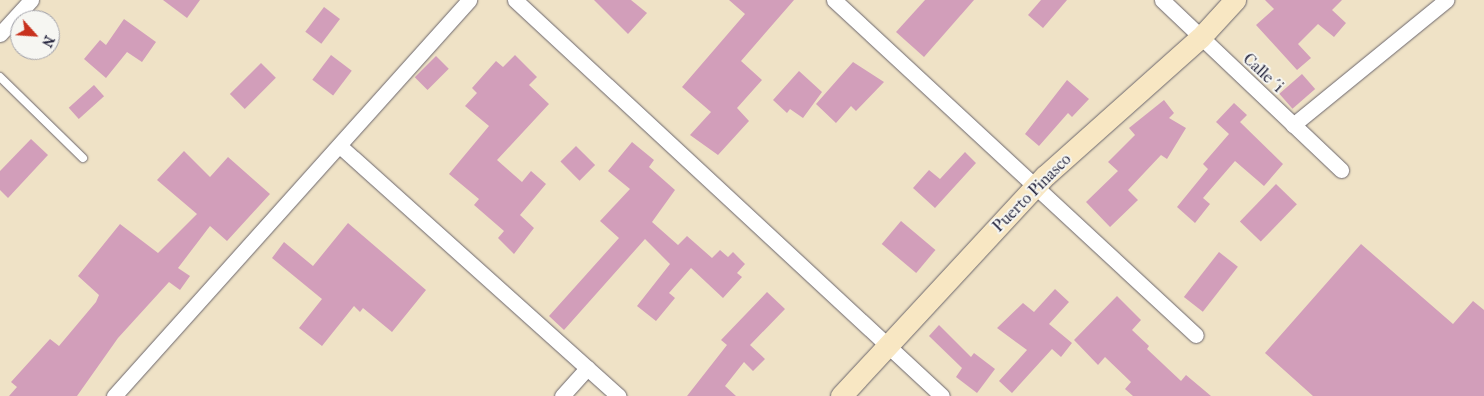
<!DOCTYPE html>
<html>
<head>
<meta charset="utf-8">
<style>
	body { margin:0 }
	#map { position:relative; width:1484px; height:396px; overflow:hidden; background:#efe2c6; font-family:"IM FELL French Canon",serif }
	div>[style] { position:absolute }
	.building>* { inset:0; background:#d29eba; transform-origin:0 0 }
	.roads { filter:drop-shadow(0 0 1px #6a656c) drop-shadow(0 0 1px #6a656c) }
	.lane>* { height:8px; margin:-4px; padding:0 4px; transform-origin:4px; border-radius:4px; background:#fff }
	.street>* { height:15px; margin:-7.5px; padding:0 7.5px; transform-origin:7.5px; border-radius:7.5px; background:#fff }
	.secondary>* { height:21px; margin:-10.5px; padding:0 10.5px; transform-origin:10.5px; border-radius:10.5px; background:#f8e7c3 }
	span { translate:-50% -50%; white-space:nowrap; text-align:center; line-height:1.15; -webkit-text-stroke:4px #f6f6f2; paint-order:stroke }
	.street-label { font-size:16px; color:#22223b }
	.north { position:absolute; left:10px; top:10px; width:50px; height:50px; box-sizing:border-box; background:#f6f6f2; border:1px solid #a1a1a9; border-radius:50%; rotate:116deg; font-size:14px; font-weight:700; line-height:20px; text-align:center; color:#22223b }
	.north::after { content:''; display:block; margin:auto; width:18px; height:22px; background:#c8321e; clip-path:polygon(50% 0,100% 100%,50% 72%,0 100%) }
</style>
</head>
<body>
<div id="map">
	<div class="building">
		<i style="clip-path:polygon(163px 0,200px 0,187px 18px)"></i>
		<i style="clip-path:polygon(594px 0,631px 0,647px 13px,628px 34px)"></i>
		<i style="clip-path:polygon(729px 0,794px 0,741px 61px,762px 80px,737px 108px,749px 121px,718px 155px,690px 135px,711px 112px,682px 87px,745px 14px)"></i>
		<i style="clip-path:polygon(925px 0,974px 0,924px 57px,896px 32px)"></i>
		<i style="clip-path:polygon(1041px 0,1067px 0,1043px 28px,1028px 15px)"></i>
		<i style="clip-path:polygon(1265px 0,1342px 0,1332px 10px,1346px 23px,1334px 37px,1318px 24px,1298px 44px,1311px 58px,1297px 70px,1256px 25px,1274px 9px)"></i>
		<i style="left:324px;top:7px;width:20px;height:31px;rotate:37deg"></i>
		<i style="clip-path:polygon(124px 19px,156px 42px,142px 62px,127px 52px,106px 78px,84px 59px,100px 40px,106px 45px)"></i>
		<i style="left:331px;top:55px;width:26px;height:31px;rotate:37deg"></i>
		<i style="clip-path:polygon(515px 55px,537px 77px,529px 85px,549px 104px,497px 160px,522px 182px,531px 171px,546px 184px,520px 215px,534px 228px,514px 254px,498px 238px,504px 231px,474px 205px,479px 199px,449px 174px,489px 126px,465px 106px,477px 93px,472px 88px,496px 61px,503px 67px)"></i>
		<i style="left:436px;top:56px;width:18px;height:30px;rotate:45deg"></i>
		<i style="clip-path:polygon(853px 62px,884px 82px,856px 111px,851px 106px,836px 123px,816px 104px)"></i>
		<i style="left:261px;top:63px;width:21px;height:44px;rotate:45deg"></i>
		<i style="clip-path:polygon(799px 71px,822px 92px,803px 118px,790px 109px,787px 113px,773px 100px)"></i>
		<i style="left:1302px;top:74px;width:20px;height:30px;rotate:49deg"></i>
		<i style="clip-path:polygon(1067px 80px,1089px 99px,1072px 117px,1068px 113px,1039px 146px,1025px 134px)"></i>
		<i style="left:94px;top:85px;width:15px;height:34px;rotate:48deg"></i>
		<i style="clip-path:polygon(1164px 100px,1174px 113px,1169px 118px,1186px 128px,1167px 159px,1161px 155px,1128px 190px,1138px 200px,1110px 227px,1086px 202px,1118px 171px,1108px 162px,1135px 135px,1129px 128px)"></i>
		<i style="clip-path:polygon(1234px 103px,1247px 115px,1240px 122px,1283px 164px,1264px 186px,1235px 161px,1203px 198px,1210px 204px,1195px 223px,1177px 207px,1208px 169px,1203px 164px,1229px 134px,1216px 122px)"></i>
		<i style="clip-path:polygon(31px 139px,48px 155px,8px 198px,0 190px,0 171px)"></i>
		<i style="clip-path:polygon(632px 142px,654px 160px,649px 167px,675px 190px,652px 222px,678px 245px,687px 236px,712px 258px,720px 250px,728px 257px,733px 252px,745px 264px,737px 273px,742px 277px,723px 298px,691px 268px,669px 293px,675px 298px,656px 321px,637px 306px,670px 264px,645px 239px,564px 330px,549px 316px,619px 238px,600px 221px,630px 189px,608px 171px)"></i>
		<i style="left:576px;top:146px;width:27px;height:22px;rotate:45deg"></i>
		<i style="clip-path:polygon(184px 151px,210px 177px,228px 157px,270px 194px,227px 241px,210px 226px,178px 268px,190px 276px,180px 290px,169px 282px,118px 338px,77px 396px,9px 396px,17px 387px,11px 382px,50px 339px,59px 346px,96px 302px,99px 295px,78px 276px,120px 224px,158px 253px,197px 214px,157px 180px)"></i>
		<i style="clip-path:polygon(965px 152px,976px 163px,935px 208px,913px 188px,929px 170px,940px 179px)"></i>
		<i style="left:1276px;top:184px;width:29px;height:52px;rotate:44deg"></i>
		<i style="left:901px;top:221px;width:45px;height:30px;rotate:40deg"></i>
		<i style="clip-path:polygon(348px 223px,426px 290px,392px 332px,363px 308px,360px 312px,354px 306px,322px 346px,299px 328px,322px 299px,272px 258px,284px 242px,313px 266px)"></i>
		<i style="clip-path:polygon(1361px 244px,1453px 324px,1473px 301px,1484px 310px,1484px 396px,1313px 396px,1265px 353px)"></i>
		<i style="left:1219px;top:252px;width:24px;height:57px;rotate:38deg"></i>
		<i style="clip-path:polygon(1055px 289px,1069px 302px,1049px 324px,1072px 343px,1061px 357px,1052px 349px,1012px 393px,999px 381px,1027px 350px,997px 328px,1023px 303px,1034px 312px)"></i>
		<i style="clip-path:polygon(767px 292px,785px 309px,750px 345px,765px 359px,753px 371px,744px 362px,725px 386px,736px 396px,687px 396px,727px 345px,721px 340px)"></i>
		<i style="clip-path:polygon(1117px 296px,1141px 320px,1132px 330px,1149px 346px,1147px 349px,1181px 381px,1186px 375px,1211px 396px,1133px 396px,1125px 389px,1131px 382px,1105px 357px,1098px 365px,1074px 340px)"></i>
		<i style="clip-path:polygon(939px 325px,971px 357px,974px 353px,995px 369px,977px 393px,956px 377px,962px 368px,929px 336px)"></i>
	</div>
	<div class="roads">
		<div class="lane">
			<i style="left:0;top:77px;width:116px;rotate:44.3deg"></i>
		</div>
		<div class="street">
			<i style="left:515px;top:0;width:582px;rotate:42.84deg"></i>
			<i style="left:834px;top:0;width:493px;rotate:42.8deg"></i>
			<i style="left:1162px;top:0;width:247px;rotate:43.5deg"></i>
			<i style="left:0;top:34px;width:46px;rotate:-47.6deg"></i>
			<i style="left:1293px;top:125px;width:198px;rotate:-39.2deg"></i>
			<i style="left:341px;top:147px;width:373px;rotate:41.9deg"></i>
			<i style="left:114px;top:396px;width:532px;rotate:-48.12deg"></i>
			<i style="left:562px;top:396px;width:38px;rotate:-48deg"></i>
		</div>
		<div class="secondary">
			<i style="left:841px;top:396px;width:301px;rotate:-47.2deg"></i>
			<i style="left:1046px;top:175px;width:206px;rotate:-41.7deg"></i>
			<i style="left:1200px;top:38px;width:52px;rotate:-47.4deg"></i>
		</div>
	</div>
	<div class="street-label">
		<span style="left:1263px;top:73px;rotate:43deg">Calle´i</span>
		<span style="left:1032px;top:193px;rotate:-45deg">Puerto Pinasco</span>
	</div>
	<div class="north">N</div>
</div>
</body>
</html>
